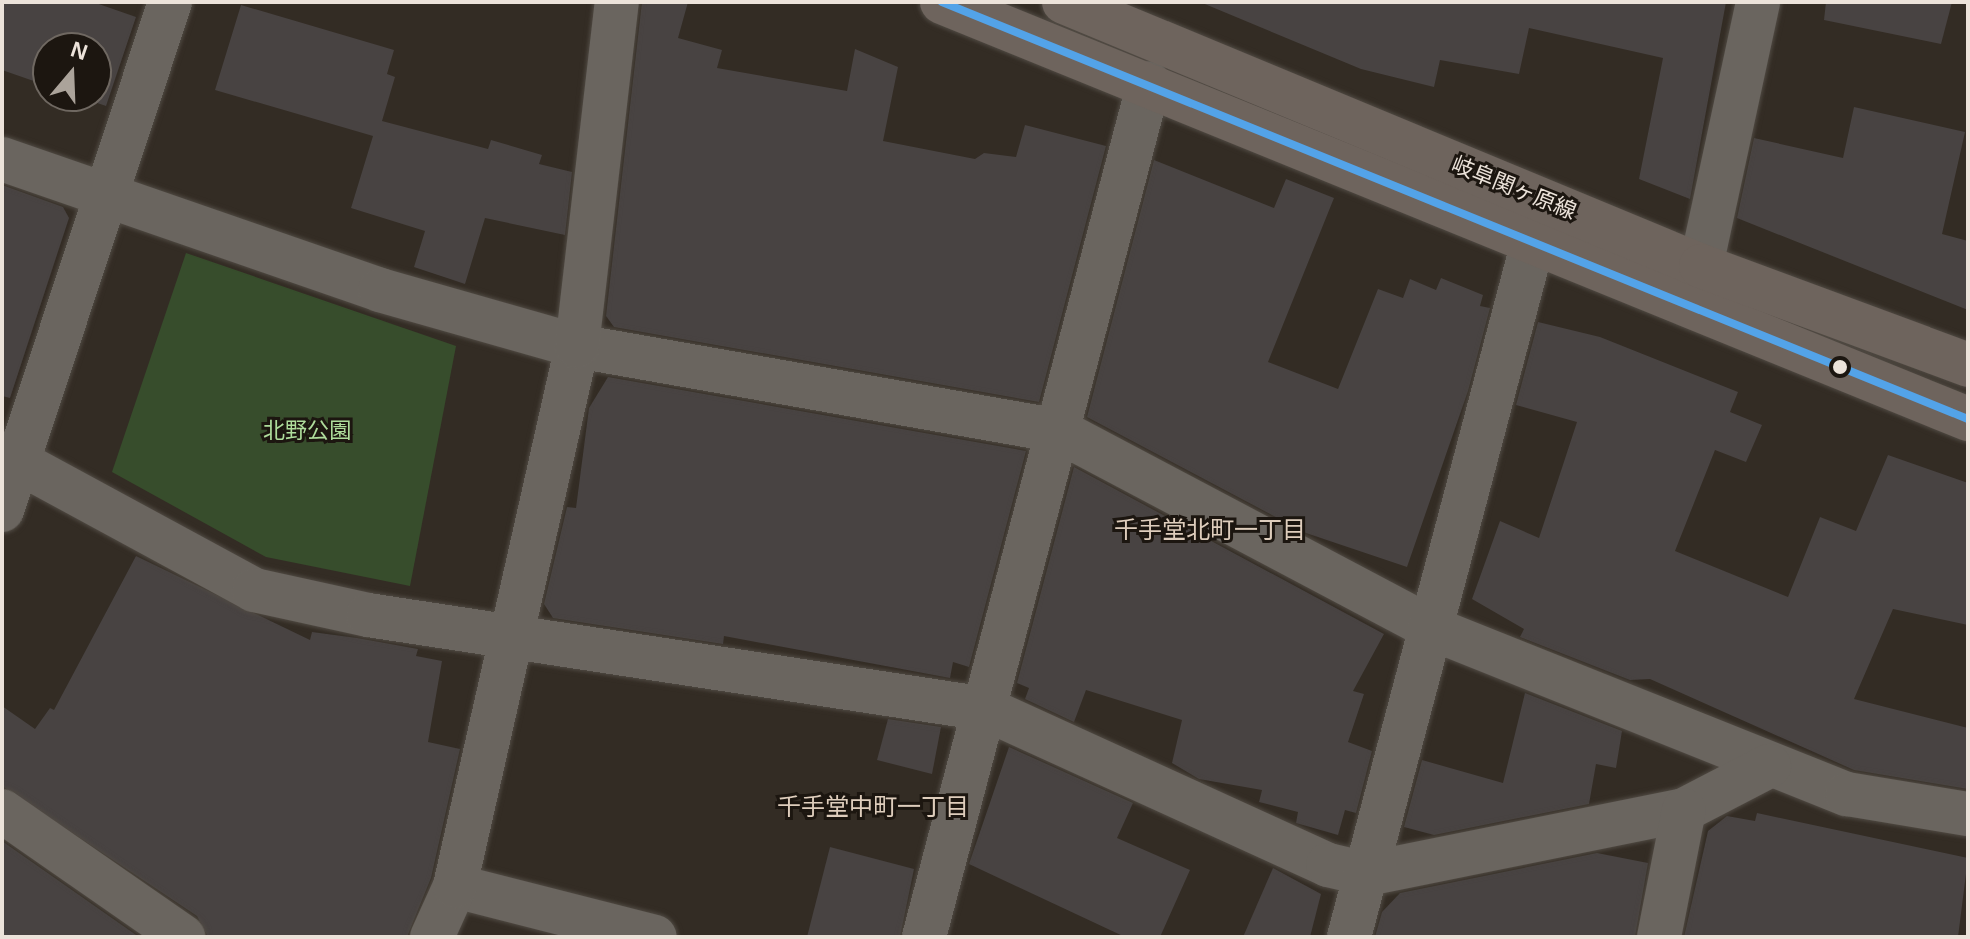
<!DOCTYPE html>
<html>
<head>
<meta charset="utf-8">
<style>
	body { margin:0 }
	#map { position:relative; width:1970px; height:939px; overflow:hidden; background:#332c24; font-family:Helvetica,"Noto Sans JP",sans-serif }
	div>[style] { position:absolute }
	.green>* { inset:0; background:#374d2c }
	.building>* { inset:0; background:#484342 }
	.roads { filter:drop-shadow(0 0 2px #504a43) drop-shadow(0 0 2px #504a43) }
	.minor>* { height:44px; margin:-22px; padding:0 22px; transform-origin:22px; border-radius:22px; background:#6a655f }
	.primary>* { height:44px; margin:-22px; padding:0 22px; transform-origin:22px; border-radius:22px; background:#6e645d }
	.bus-1>* { height:8px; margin:-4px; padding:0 4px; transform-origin:4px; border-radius:4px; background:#53a3e8 }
	.dots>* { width:22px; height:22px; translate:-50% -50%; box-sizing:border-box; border:4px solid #1c1610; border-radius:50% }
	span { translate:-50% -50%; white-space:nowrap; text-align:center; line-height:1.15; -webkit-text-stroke:6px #1c1610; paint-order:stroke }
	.street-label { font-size:22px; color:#ece3da }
	.park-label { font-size:22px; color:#aedc9b }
	.neighbourhood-label { font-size:24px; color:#decdbc }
	.frame { position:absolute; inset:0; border:4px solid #ece3da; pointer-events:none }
	.north { position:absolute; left:32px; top:32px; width:80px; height:80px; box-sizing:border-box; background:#1c1610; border:2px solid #6f6861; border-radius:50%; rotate:19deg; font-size:22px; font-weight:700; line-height:32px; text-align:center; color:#ece3da }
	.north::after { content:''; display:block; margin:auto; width:28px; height:36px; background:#aba39a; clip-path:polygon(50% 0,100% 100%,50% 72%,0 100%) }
</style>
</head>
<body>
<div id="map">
	<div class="green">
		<i style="clip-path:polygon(186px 253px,456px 346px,410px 586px,266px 557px,112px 472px)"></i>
	</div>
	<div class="building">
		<i style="clip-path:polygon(2px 2px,93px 2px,136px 17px,106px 106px,77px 96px,96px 96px,96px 48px,48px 48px,48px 86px,2px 70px)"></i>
		<i style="clip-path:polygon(642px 2px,688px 2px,678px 38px,722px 50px,717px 68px,847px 91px,855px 49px,898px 67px,883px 141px,975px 159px,984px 153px,1016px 157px,1025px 125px,1106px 146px,1039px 402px,614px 327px,606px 316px)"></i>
		<i style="clip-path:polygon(1200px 2px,1726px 2px,1690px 199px,1639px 179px,1663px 58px,1529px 28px,1519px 74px,1440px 60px,1434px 87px,1361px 69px)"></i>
		<i style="clip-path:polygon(1826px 2px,1952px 2px,1941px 44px,1824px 20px)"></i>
		<i style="clip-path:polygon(241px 5px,394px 50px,387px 74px,395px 77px,382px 121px,488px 149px,491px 140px,542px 155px,539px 164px,572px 172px,565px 235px,485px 218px,465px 284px,414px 267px,425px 231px,351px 208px,373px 136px,215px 90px)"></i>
		<i style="clip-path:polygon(1854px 107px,1965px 132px,1942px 234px,1968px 241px,1968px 310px,1737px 218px,1754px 138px,1843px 158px)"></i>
		<i style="clip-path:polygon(1154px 160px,1274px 208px,1286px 179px,1334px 198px,1268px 362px,1338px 389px,1378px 289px,1403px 298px,1410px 279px,1436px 290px,1441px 278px,1483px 295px,1480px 306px,1490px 308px,1468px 391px,1407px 567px,1306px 533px,1087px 417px)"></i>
		<i style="clip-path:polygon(2px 185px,63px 207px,69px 218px,10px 398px,2px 396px)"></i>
		<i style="clip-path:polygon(1538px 322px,1600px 337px,1738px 392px,1730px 412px,1762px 425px,1746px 462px,1715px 450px,1675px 551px,1788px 597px,1820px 517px,1856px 531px,1888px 455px,1968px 483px,1968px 625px,1893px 609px,1854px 699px,1968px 728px,1968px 789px,1854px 770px,1650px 679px,1630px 680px,1520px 637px,1524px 629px,1472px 599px,1500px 521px,1539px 538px,1577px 422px,1516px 405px)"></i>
		<i style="clip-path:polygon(608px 377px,1026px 451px,969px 667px,953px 662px,950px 678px,724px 636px,723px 644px,553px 618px,544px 604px,567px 507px,576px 508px,589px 408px)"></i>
		<i style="clip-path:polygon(1074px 467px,1384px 634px,1353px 691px,1364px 694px,1348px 742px,1372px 751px,1356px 813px,1345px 810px,1338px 835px,1296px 823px,1298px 812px,1259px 802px,1262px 790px,1199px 779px,1172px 763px,1182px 720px,1086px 690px,1074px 722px,1025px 699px,1029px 688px,1017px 683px)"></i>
		<i style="clip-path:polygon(136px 556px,310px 640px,312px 632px,357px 638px,418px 649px,416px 656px,442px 661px,428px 742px,460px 749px,431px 878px,407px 937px,208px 937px,197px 916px,2px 786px,2px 706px,35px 729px,50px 708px,54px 710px)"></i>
		<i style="clip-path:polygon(1525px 693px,1622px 731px,1616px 768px,1596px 764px,1589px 804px,1434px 835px,1404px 827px,1422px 760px,1503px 783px)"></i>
		<i style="clip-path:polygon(888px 719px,941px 727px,932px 774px,877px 760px)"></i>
		<i style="clip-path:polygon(1009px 747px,1133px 803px,1117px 838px,1190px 870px,1160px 937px,1125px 937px,969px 864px)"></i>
		<i style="clip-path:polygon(1757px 813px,1968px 858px,1958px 937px,1684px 937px,1708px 831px,1727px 816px,1755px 821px)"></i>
		<i style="clip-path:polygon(2px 841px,139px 937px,2px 937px)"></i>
		<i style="clip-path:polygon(830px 847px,914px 869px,900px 937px,807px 937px)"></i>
		<i style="clip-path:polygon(1597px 853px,1648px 863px,1635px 937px,1375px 937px,1382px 912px,1400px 893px)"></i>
		<i style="clip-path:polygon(1273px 868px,1321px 894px,1310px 937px,1243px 937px)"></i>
	</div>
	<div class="roads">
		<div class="minor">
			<i style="left:2px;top:159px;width:400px;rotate:19.1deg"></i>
			<i style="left:380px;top:290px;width:205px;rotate:15.9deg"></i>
			<i style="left:577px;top:346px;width:489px;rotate:10deg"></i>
			<i style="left:1059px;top:431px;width:421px;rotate:27.9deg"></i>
			<i style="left:1431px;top:628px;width:448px;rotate:21.8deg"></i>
			<i style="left:1847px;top:794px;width:123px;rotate:9.4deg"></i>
			<i style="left:1701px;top:266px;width:270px;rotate:-77.8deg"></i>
			<i style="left:2px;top:453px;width:287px;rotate:28.5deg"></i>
			<i style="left:254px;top:590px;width:117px;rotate:12.4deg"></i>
			<i style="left:368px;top:615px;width:625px;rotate:8.65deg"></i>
			<i style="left:986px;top:709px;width:376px;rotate:24.5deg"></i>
			<i style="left:1328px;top:865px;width:40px;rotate:13deg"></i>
			<i style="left:1367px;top:874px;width:323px;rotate:-11.4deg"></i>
			<i style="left:1684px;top:810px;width:96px;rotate:-27.4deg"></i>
			<i style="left:2px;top:510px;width:535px;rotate:-71.7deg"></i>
			<i style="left:2px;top:811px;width:221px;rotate:34.8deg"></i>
			<i style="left:455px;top:886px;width:206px;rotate:14.3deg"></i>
			<i style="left:432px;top:937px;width:56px;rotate:-65.7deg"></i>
			<i style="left:455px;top:886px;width:554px;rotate:-77.27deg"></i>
			<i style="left:577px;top:346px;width:346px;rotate:-83.4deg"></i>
			<i style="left:924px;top:937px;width:883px;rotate:-75.24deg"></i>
			<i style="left:1349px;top:937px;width:719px;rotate:-75.17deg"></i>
			<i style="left:1659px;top:937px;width:129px;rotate:-78.9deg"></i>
		</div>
		<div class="primary">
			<i style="left:942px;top:2px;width:1108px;rotate:22.12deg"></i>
			<i style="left:1064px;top:2px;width:690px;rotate:22.51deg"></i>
			<i style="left:1701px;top:266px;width:285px;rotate:20.3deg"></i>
		</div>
	</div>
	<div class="bus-1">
		<i style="left:942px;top:2px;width:1108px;rotate:22.12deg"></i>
	</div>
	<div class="dots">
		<i style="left:1840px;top:367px;background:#ece3da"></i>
	</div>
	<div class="street-label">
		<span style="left:1514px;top:188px;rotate:22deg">岐阜関ヶ原線</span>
	</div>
	<div class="park-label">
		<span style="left:307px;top:431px">北野公園</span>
	</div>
	<div class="neighbourhood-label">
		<span style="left:1210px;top:530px">千手堂北町一丁目</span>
		<span style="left:873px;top:807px">千手堂中町一丁目</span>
	</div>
	<div class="frame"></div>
	<div class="north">N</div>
</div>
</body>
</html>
